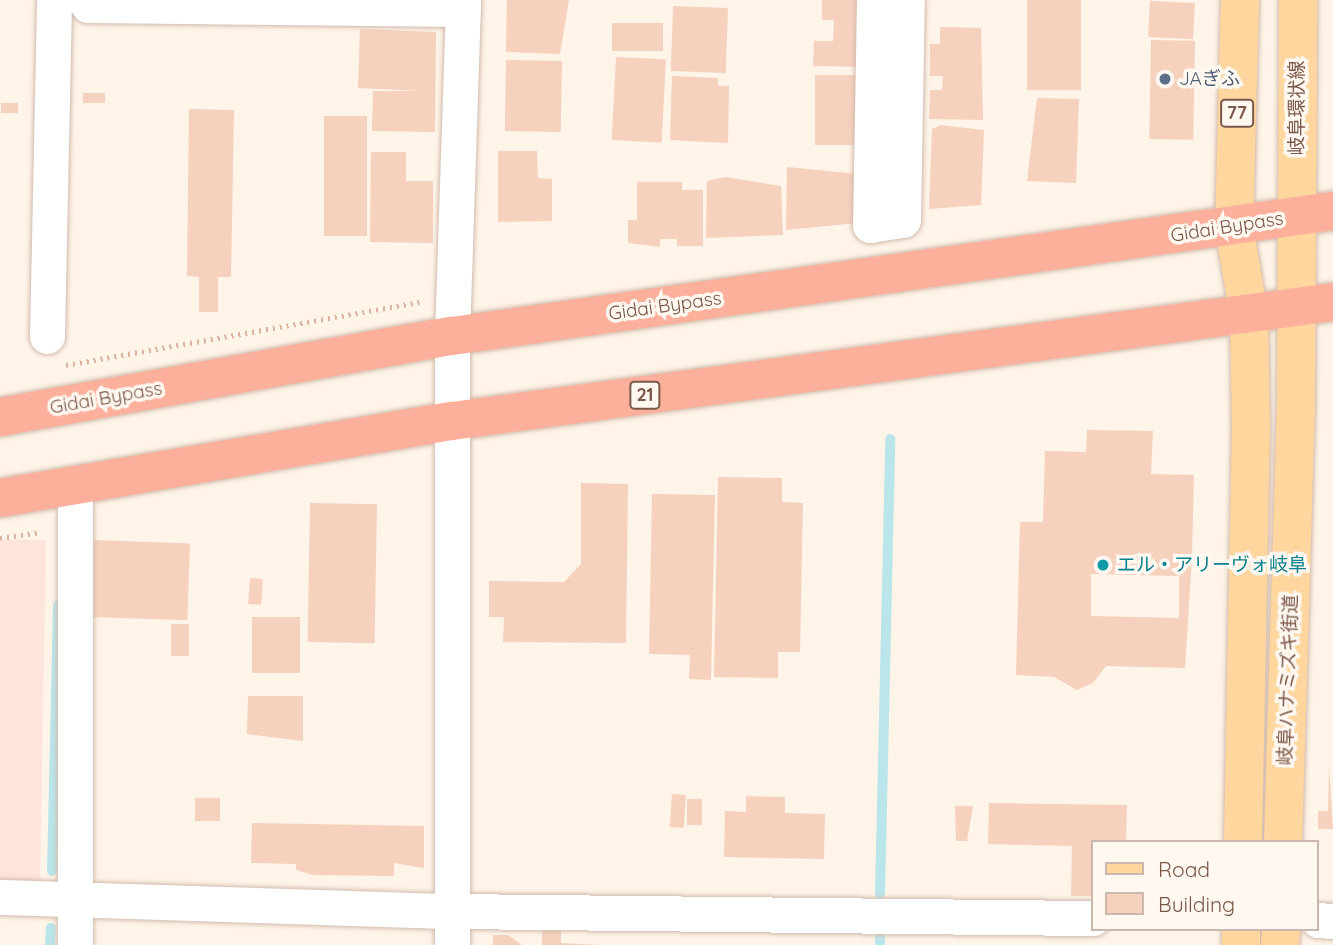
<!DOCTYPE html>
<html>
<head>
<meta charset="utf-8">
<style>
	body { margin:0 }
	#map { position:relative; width:1333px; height:945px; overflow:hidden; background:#fef4e8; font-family:Quicksand,"Noto Sans JP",sans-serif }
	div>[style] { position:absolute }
	.commercial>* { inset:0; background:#ffe4dc; transform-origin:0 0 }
	.stream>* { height:10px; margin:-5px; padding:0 5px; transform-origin:5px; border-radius:5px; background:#bae5ea }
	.building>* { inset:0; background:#f6d1be; transform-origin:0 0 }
	.path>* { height:4.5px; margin-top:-2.25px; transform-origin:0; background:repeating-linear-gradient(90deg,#dbb4a0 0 2px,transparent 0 7px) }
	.roads { filter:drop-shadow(0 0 2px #d2bbac) drop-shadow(0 0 2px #d2bbac) }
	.minor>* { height:35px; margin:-17.5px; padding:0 17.5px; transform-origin:17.5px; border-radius:17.5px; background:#fff }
	.major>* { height:38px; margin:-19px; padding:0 19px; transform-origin:19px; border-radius:19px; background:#ffd69e }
	.highway>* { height:38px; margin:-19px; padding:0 19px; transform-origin:19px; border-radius:19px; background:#fcb09b }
	.dots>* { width:19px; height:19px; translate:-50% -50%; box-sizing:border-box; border:4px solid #fff8f0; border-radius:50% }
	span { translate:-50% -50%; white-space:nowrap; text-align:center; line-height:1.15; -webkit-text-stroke:7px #fff8f0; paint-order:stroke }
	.shield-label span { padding:2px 5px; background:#fff8f0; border:2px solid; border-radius:5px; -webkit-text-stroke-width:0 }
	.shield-label { font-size:18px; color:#7b5849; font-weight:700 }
	.service-label { font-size:19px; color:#4e5e75 }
	.left { translate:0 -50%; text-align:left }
	.street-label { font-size:19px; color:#7b5849 }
	.culture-label { font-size:19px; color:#0d838f }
	.legend { position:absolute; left:1091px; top:840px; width:228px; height:91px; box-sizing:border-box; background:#fff8f0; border:2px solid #cab8ad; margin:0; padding:9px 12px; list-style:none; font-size:21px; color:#7b5849 }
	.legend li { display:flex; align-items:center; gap:14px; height:35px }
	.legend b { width:35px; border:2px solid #cab8ad }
</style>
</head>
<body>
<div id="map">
	<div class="commercial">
		<i style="left:46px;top:540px;width:344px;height:47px;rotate:91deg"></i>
	</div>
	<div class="stream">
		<i style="left:52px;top:871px;width:266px;rotate:-88.7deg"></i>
		<i style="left:880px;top:894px;width:455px;rotate:-88.7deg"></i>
		<i style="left:50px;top:945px;width:17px;rotate:-87deg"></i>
		<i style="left:880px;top:945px;width:15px;rotate:-90deg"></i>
	</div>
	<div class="building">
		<i style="clip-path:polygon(507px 0,569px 0,560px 54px,506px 52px)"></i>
		<i style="clip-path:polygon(822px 0,866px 0,866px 67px,813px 66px,814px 41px,833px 41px,834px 20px,822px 20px)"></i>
		<i style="left:1027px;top:0;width:54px;height:90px"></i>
		<i style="left:1150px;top:1px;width:45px;height:36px;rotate:3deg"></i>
		<i style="left:673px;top:6px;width:55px;height:65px;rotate:2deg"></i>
		<i style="left:612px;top:23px;width:51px;height:28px"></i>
		<i style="clip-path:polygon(940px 27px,981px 28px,983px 120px,929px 119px,930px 90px,942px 90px,943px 76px,930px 76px,930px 44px,940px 44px)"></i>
		<i style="clip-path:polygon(360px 29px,436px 32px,435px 132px,372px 131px,373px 91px,423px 91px,358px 88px)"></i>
		<i style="left:1151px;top:40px;width:44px;height:99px;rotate:1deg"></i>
		<i style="left:616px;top:57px;width:50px;height:83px;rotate:3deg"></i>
		<i style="left:506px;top:60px;width:56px;height:71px;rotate:1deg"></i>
		<i style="left:815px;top:75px;width:50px;height:70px"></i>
		<i style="clip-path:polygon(672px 76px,718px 78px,718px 86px,729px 86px,728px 143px,670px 140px)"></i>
		<i style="left:83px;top:93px;width:22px;height:10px"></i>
		<i style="clip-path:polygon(1037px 98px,1079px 99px,1076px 183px,1027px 181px)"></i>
		<i style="left:1px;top:103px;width:17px;height:10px"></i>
		<i style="clip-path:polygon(189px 109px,234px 110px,231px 277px,218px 277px,218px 312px,199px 312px,199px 277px,187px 276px)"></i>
		<i style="left:324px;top:116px;width:43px;height:120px"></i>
		<i style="clip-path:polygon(941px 125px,984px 130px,981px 205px,929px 209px,932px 129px)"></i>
		<i style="clip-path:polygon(498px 151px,537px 151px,538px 178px,552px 179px,552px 221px,498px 222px)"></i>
		<i style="clip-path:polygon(371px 152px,406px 152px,406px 181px,433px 181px,433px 243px,370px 242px)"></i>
		<i style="clip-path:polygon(787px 167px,859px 174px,858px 223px,786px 230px)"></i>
		<i style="clip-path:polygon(725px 177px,781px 186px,783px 235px,706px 238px,707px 181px)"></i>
		<i style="clip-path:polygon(637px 182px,682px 182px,682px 190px,703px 190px,703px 246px,677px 246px,677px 239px,660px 239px,660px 247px,628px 243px,628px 220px,637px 220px)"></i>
		<i style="clip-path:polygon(evenodd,1087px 430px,1153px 431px,1151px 474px,1194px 475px,1192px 556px,1185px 668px,1106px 666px,1093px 683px,1077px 690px,1054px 677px,1016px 675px,1020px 522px,1043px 522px,1045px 451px,1086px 452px,1087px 430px,1091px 574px,1179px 576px,1179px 618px,1091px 616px,1091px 574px)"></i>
		<i style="clip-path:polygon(718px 477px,782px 478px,782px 502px,803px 503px,800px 652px,778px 652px,778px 678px,714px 677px)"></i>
		<i style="clip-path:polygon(581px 483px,628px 484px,626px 643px,503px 642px,504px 617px,489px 617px,489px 581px,564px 582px,581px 564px)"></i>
		<i style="clip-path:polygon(652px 494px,715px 495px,711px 680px,689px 679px,690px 655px,649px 654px)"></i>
		<i style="left:310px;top:503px;width:67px;height:139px;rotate:1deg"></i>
		<i style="left:93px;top:540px;width:97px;height:77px;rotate:2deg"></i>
		<i style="left:250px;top:578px;width:13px;height:26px;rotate:4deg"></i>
		<i style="left:252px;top:617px;width:48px;height:56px"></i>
		<i style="left:171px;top:624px;width:18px;height:32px"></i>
		<i style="clip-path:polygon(248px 696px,303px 696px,303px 741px,247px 734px)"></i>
		<i style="clip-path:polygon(1329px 766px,1333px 829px,1318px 829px,1318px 811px,1328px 811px)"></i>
		<i style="left:672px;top:794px;width:14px;height:33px;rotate:4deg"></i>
		<i style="clip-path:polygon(746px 796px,785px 797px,785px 813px,825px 814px,824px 859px,724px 857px,725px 811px,746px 812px)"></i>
		<i style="left:195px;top:798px;width:25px;height:23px"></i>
		<i style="left:687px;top:799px;width:15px;height:26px"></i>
		<i style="clip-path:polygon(989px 803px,1127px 805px,1126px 842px,1093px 842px,1093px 896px,1071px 896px,1072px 846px,988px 844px)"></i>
		<i style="clip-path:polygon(955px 806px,973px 806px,967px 841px,956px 841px)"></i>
		<i style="clip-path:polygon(252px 823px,424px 826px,424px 868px,394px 863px,394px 876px,313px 875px,296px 870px,296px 864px,251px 863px)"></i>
		<i style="clip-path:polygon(542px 930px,561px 930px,561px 943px,602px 945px,542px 945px)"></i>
		<i style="clip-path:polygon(493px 935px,508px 935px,522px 945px,493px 945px)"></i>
	</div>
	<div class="path">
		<i style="left:66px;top:365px;width:359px;rotate:-10.1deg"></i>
		<i style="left:0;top:538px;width:41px;rotate:-8.3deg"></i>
	</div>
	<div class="roads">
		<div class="minor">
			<i style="left:88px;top:0;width:5px;rotate:90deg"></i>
			<i style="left:88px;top:5px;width:375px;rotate:0.6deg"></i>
			<i style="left:874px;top:0;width:225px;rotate:91deg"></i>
			<i style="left:870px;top:225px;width:33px;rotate:-9deg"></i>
			<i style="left:903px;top:220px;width:220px;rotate:-89deg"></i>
			<i style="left:47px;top:336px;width:336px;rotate:-88.8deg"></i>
			<i style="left:75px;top:485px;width:460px;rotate:90deg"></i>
			<i style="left:0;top:897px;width:452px;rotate:1.8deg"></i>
			<i style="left:452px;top:911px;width:641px;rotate:0.63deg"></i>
			<i style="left:1318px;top:920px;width:15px;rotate:4deg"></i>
			<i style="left:452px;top:945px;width:609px;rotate:-90deg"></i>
			<i style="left:452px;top:336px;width:336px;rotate:-88.1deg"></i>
		</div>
		<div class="major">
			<i style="left:1240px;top:0;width:227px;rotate:91.5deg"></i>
			<i style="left:1234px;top:227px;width:89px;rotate:80.3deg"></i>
			<i style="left:1249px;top:315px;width:110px;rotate:89deg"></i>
			<i style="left:1251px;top:425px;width:417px;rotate:91.1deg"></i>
			<i style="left:1283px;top:842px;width:438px;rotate:-88.3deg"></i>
			<i style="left:1296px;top:404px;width:404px;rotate:-89.7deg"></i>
			<i style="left:1241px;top:945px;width:16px;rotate:-90deg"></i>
			<i style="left:1280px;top:945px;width:16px;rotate:-86deg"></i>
		</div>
		<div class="highway">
			<i style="left:0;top:417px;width:459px;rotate:-10.2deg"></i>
			<i style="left:452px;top:336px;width:890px;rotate:-8.08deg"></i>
			<i style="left:0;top:498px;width:459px;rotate:-9.7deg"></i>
			<i style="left:452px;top:421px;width:889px;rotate:-7.69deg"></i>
		</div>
	</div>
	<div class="dots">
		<i style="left:1165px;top:79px;background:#5c6f8a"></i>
		<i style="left:1103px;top:565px;background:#0f9aa8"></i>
	</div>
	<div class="shield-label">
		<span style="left:1237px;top:113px">77</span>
		<span style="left:645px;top:395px">21</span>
	</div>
	<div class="service-label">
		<span class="left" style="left:1179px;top:79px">JAぎふ</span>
	</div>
	<div class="street-label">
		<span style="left:1297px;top:108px;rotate:-90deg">岐阜環状線</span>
		<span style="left:1227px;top:227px;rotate:-9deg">Gidai Bypass</span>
		<span style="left:665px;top:306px;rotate:-8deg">Gidai Bypass</span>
		<span style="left:106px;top:398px;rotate:-10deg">Gidai Bypass</span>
		<span style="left:1288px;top:680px;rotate:-88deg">岐阜ハナミズキ街道</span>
	</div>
	<div class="culture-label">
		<span class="left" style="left:1117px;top:565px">エル・アリーヴォ岐阜</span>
	</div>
	<ul class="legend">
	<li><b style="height:9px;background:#ffd69e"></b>Road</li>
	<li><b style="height:19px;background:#f6d1be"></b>Building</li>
	</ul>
</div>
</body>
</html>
